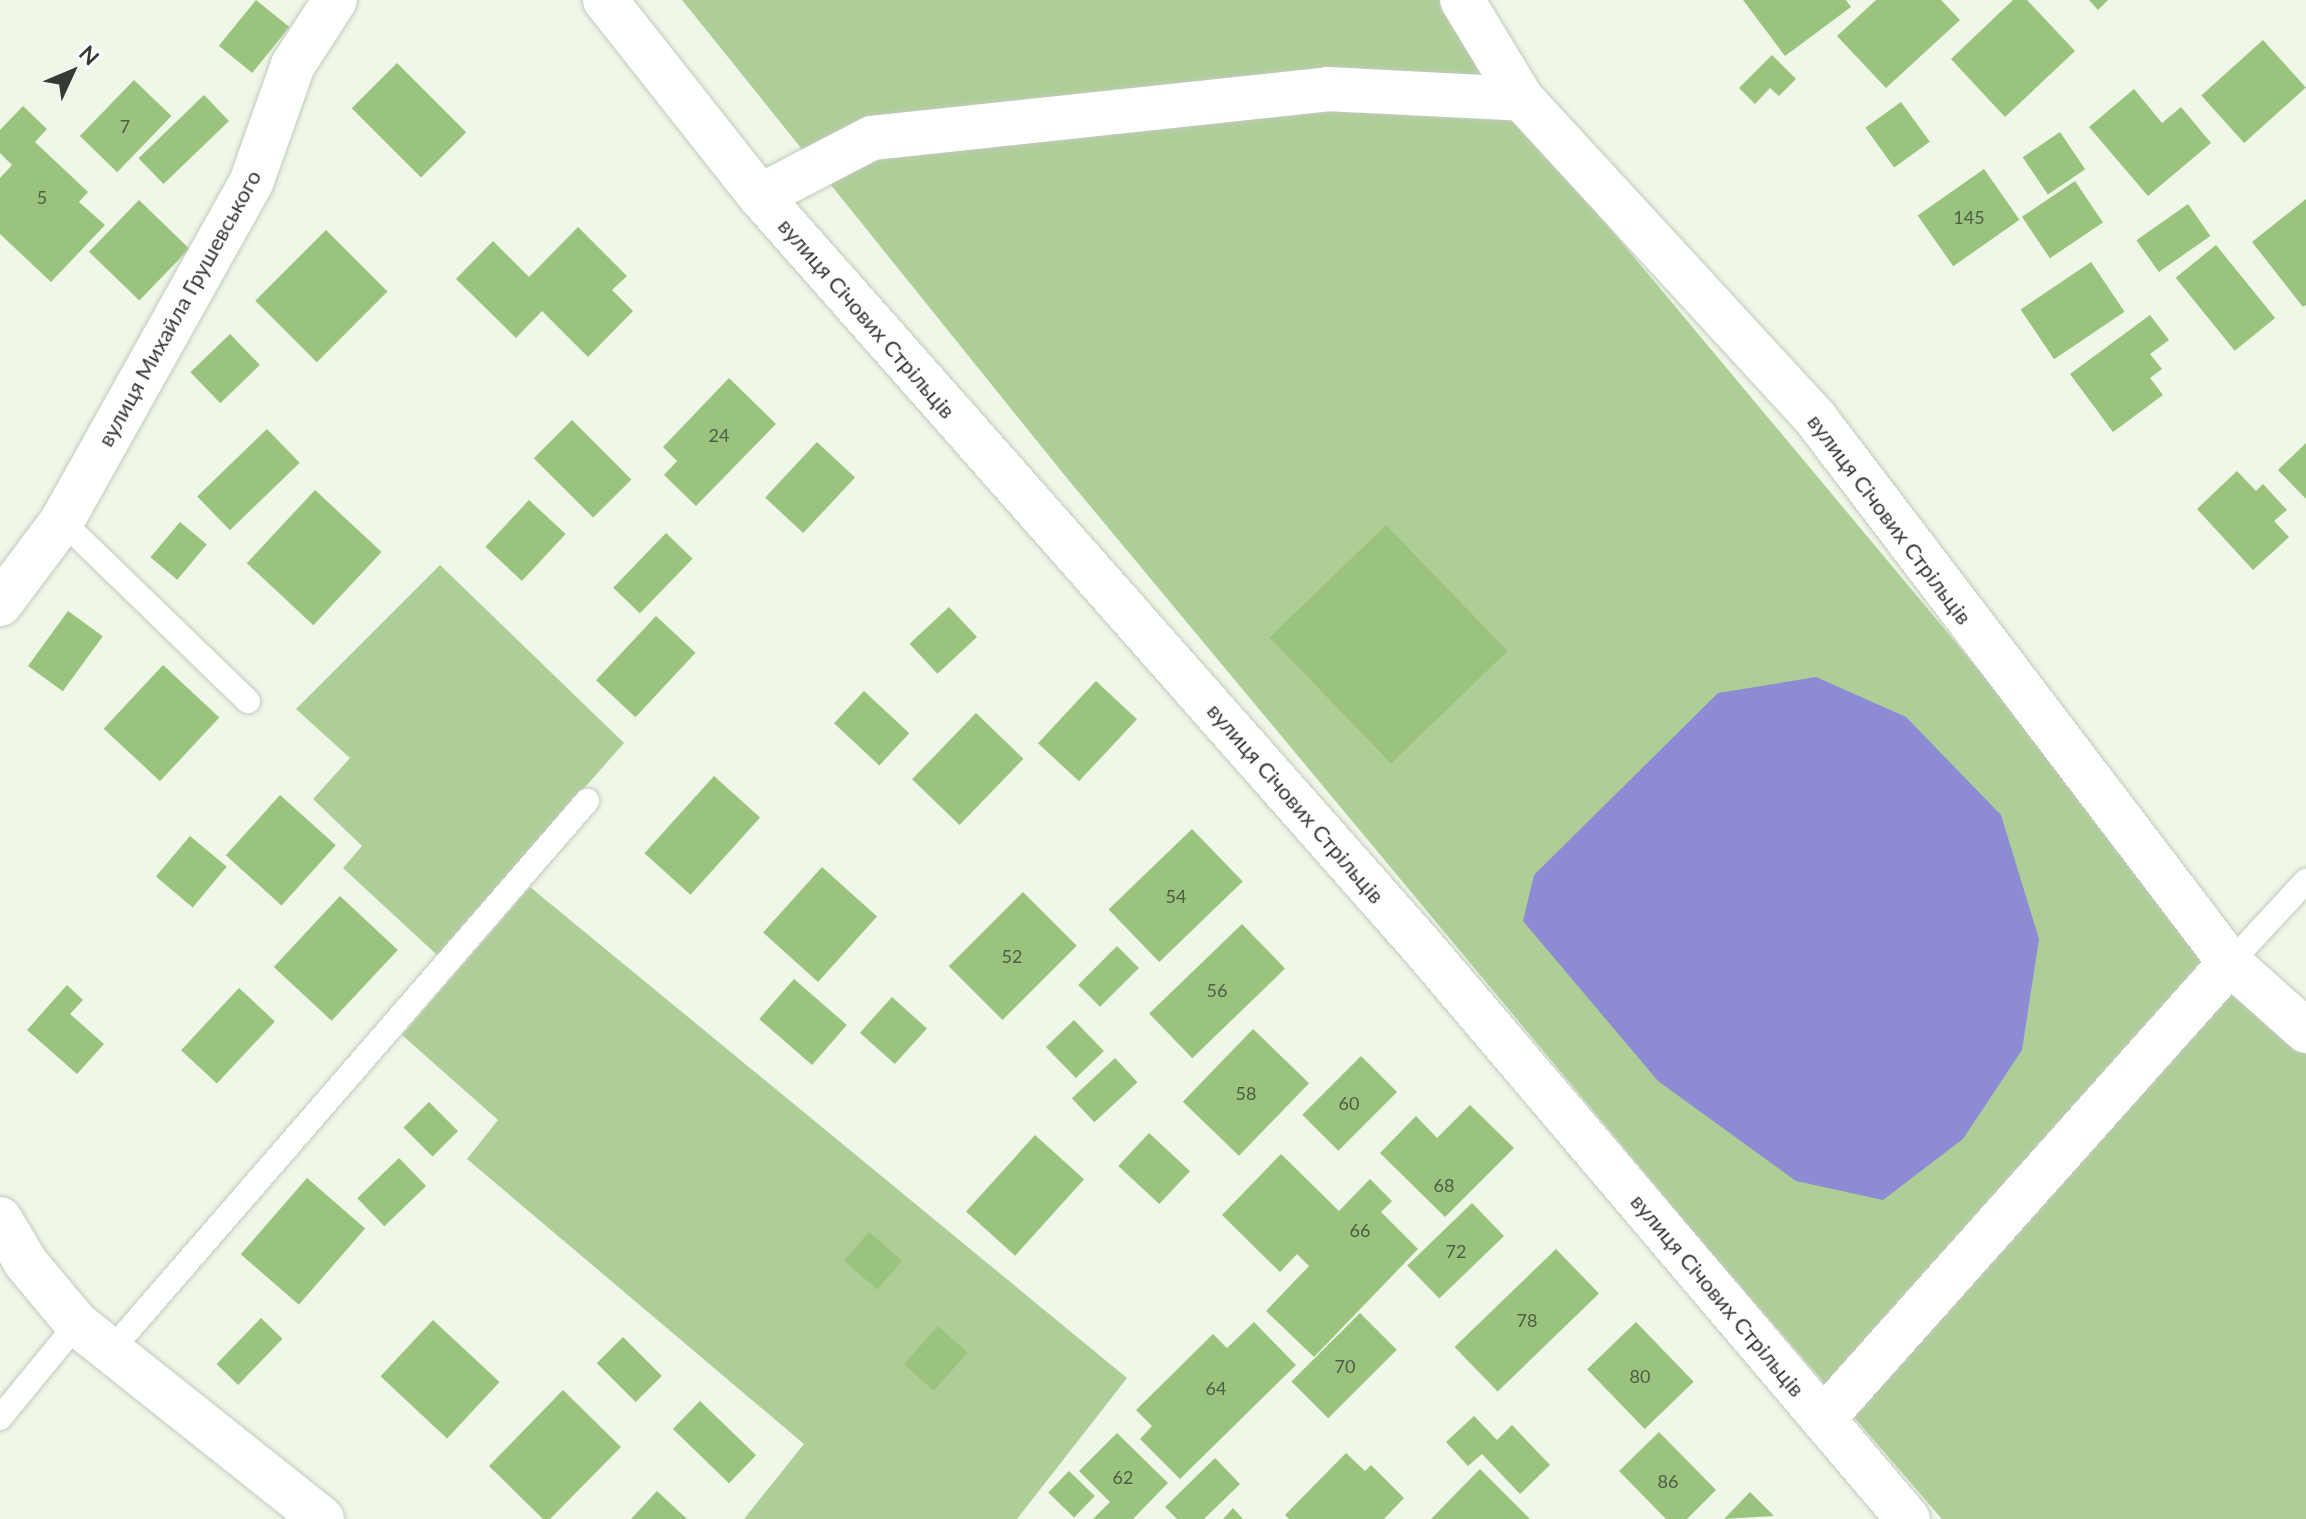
<!DOCTYPE html>
<html>
<head>
<meta charset="utf-8">
<style>
	body { margin:0 }
	#map { position:relative; width:2306px; height:1519px; overflow:hidden; background:#eef7e8; font-family:Lato,sans-serif }
	div>[style] { position:absolute }
	.green>* { inset:0; background:#aece98 }
	.water>* { inset:0; background:#8d8bd4 }
	.building>* { inset:0; background:#9ac47d; transform-origin:0 0 }
	.roads { filter:drop-shadow(0 0 2px #c1cabb) drop-shadow(0 0 2px #c1cabb) }
	.lane>* { height:24px; margin:-12px; padding:0 12px; transform-origin:12px; border-radius:12px; background:#fff }
	.street>* { height:44px; margin:-22px; padding:0 22px; transform-origin:22px; border-radius:22px; background:#fff }
	.secondary>* { height:44px; margin:-22px; padding:0 22px; transform-origin:22px; border-radius:22px; background:#fff }
	span { translate:-50% -50%; white-space:nowrap; text-align:center; line-height:1.15; -webkit-text-stroke:6px #fff; paint-order:stroke }
	.number-label { font-size:18px; color:#4f5c46 }
	.number-label span { -webkit-text-stroke-width:0 }
	.street-label { font-size:22px; color:#363a34 }
	.north { position:absolute; left:32px; top:32px; width:80px; height:80px; -webkit-text-stroke:6px #fff; paint-order:stroke; rotate:46deg; font-size:22px; font-weight:700; line-height:32px; text-align:center; color:#363a34 }
	.north::after { content:''; display:block; margin:auto; width:28px; height:36px; background:#363a34; clip-path:polygon(50% 0,100% 100%,50% 72%,0 100%) }
</style>
</head>
<body>
<div id="map">
	<div class="green">
		<i style="clip-path:polygon(682px 0,1451px 0,1527px 129px,1988px 681px,2246px 1000px,2306px 1054px,2306px 1519px,1942px 1519px,1698px 1237px,1066px 477px)"></i>
		<i style="clip-path:polygon(440px 565px,624px 743px,437px 955px,343px 868px,362px 846px,313px 799px,350px 758px,296px 709px)"></i>
		<i style="clip-path:polygon(530px 887px,1127px 1378px,1017px 1519px,744px 1519px,804px 1444px,467px 1159px,498px 1120px,402px 1035px)"></i>
	</div>
	<div class="water">
		<i style="clip-path:polygon(1816px 677px,1906px 717px,2001px 815px,2039px 939px,2022px 1050px,1963px 1139px,1883px 1200px,1796px 1181px,1658px 1081px,1523px 921px,1534px 875px,1718px 693px)"></i>
	</div>
	<div class="building">
		<i style="left:256px;top:0;width:43px;height:59px;rotate:39deg"></i>
		<i style="clip-path:polygon(1743px 0,1846px 0,1851px 7px,1785px 56px)"></i>
		<i style="clip-path:polygon(1876px 0,1941px 0,1960px 20px,1886px 88px,1837px 36px)"></i>
		<i style="clip-path:polygon(2013px 0,2027px 0,2075px 51px,2005px 117px,1951px 59px)"></i>
		<i style="clip-path:polygon(2089px 0,2108px 0,2098px 10px)"></i>
		<i style="left:2263px;top:40px;width:64px;height:83px;rotate:48deg"></i>
		<i style="clip-path:polygon(1772px 55px,1796px 79px,1779px 96px,1770px 88px,1755px 104px,1739px 88px)"></i>
		<i style="left:397px;top:63px;width:98px;height:64px;rotate:45deg"></i>
		<i style="left:134px;top:80px;width:52px;height:78px;rotate:44deg"></i>
		<i style="clip-path:polygon(2134px 89px,2162px 123px,2181px 107px,2211px 143px,2148px 196px,2089px 127px)"></i>
		<i style="left:204px;top:95px;width:36px;height:91px;rotate:46deg"></i>
		<i style="left:1901px;top:102px;width:49px;height:44px;rotate:54deg"></i>
		<i style="clip-path:polygon(23px 106px,47px 129px,35px 142px,88px 192px,79px 202px,105px 225px,51px 282px,0 234px,0 178px,12px 165px,0 153px,0 130px)"></i>
		<i style="left:2060px;top:132px;width:45px;height:45px;rotate:56deg"></i>
		<i style="left:1984px;top:169px;width:62px;height:81px;rotate:55deg"></i>
		<i style="left:2075px;top:181px;width:50px;height:64px;rotate:56deg"></i>
		<i style="clip-path:polygon(2306px 199px,2306px 305px,2303px 307px,2252px 242px)"></i>
		<i style="left:139px;top:200px;width:70px;height:72px;rotate:44deg"></i>
		<i style="left:2188px;top:204px;width:39px;height:63px;rotate:55deg"></i>
		<i style="clip-path:polygon(578px 227px,627px 276px,612px 290px,633px 311px,588px 357px,542px 311px,516px 338px,456px 279px,493px 241px,529px 277px)"></i>
		<i style="left:326px;top:230px;width:87px;height:100px;rotate:45deg"></i>
		<i style="left:2216px;top:245px;width:94px;height:52px;rotate:51deg"></i>
		<i style="left:2091px;top:262px;width:60px;height:85px;rotate:56deg"></i>
		<i style="clip-path:polygon(2150px 315px,2169px 340px,2150px 354px,2162px 369px,2150px 378px,2163px 395px,2113px 432px,2070px 374px)"></i>
		<i style="left:230px;top:334px;width:43px;height:55px;rotate:46deg"></i>
		<i style="clip-path:polygon(729px 378px,776px 424px,696px 506px,664px 475px,677px 461px,663px 447px)"></i>
		<i style="left:572px;top:420px;width:84px;height:54px;rotate:45deg"></i>
		<i style="left:267px;top:429px;width:47px;height:97px;rotate:46deg"></i>
		<i style="left:817px;top:442px;width:52px;height:76px;rotate:43deg"></i>
		<i style="clip-path:polygon(2306px 443px,2306px 499px,2278px 470px)"></i>
		<i style="clip-path:polygon(2237px 471px,2256px 491px,2263px 484px,2287px 510px,2274px 521px,2289px 537px,2253px 570px,2197px 509px)"></i>
		<i style="left:315px;top:490px;width:91px;height:100px;rotate:43deg"></i>
		<i style="left:529px;top:500px;width:50px;height:64px;rotate:43deg"></i>
		<i style="left:180px;top:522px;width:35px;height:46px;rotate:40deg"></i>
		<i style="left:1386px;top:525px;width:175px;height:162px;rotate:46deg"></i>
		<i style="left:666px;top:533px;width:37px;height:76px;rotate:44deg"></i>
		<i style="left:949px;top:607px;width:41px;height:54px;rotate:47deg"></i>
		<i style="left:68px;top:611px;width:43px;height:68px;rotate:36deg"></i>
		<i style="left:656px;top:616px;width:54px;height:88px;rotate:43deg"></i>
		<i style="left:163px;top:665px;width:77px;height:87px;rotate:43deg"></i>
		<i style="left:1096px;top:681px;width:56px;height:85px;rotate:43deg"></i>
		<i style="left:864px;top:691px;width:62px;height:44px;rotate:43deg"></i>
		<i style="left:976px;top:713px;width:66px;height:92px;rotate:44deg"></i>
		<i style="left:714px;top:776px;width:62px;height:104px;rotate:42deg"></i>
		<i style="left:280px;top:795px;width:75px;height:81px;rotate:42deg"></i>
		<i style="left:1192px;top:829px;width:73px;height:116px;rotate:46deg"></i>
		<i style="left:190px;top:836px;width:48px;height:53px;rotate:40deg"></i>
		<i style="left:822px;top:867px;width:74px;height:88px;rotate:42deg"></i>
		<i style="left:1023px;top:892px;width:76px;height:105px;rotate:45deg"></i>
		<i style="left:340px;top:896px;width:79px;height:97px;rotate:43deg"></i>
		<i style="left:1242px;top:924px;width:62px;height:129px;rotate:46deg"></i>
		<i style="left:1117px;top:946px;width:31px;height:55px;rotate:45deg"></i>
		<i style="left:794px;top:979px;width:70px;height:53px;rotate:41deg"></i>
		<i style="clip-path:polygon(67px 985px,83px 1000px,70px 1014px,104px 1044px,77px 1074px,27px 1030px)"></i>
		<i style="left:239px;top:988px;width:49px;height:85px;rotate:43deg"></i>
		<i style="left:892px;top:997px;width:47px;height:48px;rotate:42deg"></i>
		<i style="left:1074px;top:1020px;width:43px;height:39px;rotate:46deg"></i>
		<i style="left:1253px;top:1029px;width:78px;height:101px;rotate:44deg"></i>
		<i style="left:1361px;top:1056px;width:51px;height:83px;rotate:45deg"></i>
		<i style="left:1115px;top:1058px;width:33px;height:59px;rotate:47deg"></i>
		<i style="left:429px;top:1102px;width:41px;height:36px;rotate:45deg"></i>
		<i style="clip-path:polygon(1470px 1105px,1514px 1148px,1445px 1217px,1380px 1153px,1416px 1116px,1437px 1138px)"></i>
		<i style="left:1149px;top:1133px;width:56px;height:45px;rotate:43deg"></i>
		<i style="left:1035px;top:1135px;width:66px;height:103px;rotate:42deg"></i>
		<i style="clip-path:polygon(1281px 1154px,1339px 1211px,1370px 1179px,1392px 1201px,1381px 1212px,1418px 1249px,1314px 1357px,1266px 1311px,1309px 1266px,1297px 1254px,1280px 1272px,1222px 1215px)"></i>
		<i style="left:399px;top:1158px;width:39px;height:58px;rotate:46deg"></i>
		<i style="left:307px;top:1178px;width:77px;height:101px;rotate:41deg"></i>
		<i style="left:1472px;top:1203px;width:46px;height:90px;rotate:46deg"></i>
		<i style="left:869px;top:1232px;width:44px;height:38px;rotate:41deg"></i>
		<i style="left:1556px;top:1249px;width:62px;height:141px;rotate:46deg"></i>
		<i style="left:1360px;top:1313px;width:52px;height:97px;rotate:45deg"></i>
		<i style="left:261px;top:1318px;width:30px;height:64px;rotate:44deg"></i>
		<i style="left:433px;top:1320px;width:91px;height:77px;rotate:43deg"></i>
		<i style="clip-path:polygon(1254px 1322px,1296px 1365px,1180px 1479px,1140px 1439px,1152px 1426px,1136px 1410px,1213px 1334px,1227px 1348px)"></i>
		<i style="left:1636px;top:1322px;width:83px;height:68px;rotate:46deg"></i>
		<i style="left:938px;top:1326px;width:40px;height:51px;rotate:42deg"></i>
		<i style="left:623px;top:1337px;width:55px;height:37px;rotate:45deg"></i>
		<i style="clip-path:polygon(563px 1390px,621px 1447px,550px 1519px,543px 1519px,489px 1466px)"></i>
		<i style="left:700px;top:1401px;width:78px;height:39px;rotate:44deg"></i>
		<i style="clip-path:polygon(1474px 1416px,1497px 1440px,1512px 1425px,1550px 1465px,1520px 1494px,1482px 1454px,1468px 1466px,1446px 1442px)"></i>
		<i style="clip-path:polygon(1659px 1432px,1716px 1490px,1687px 1519px,1666px 1519px,1619px 1471px)"></i>
		<i style="clip-path:polygon(1117px 1433px,1168px 1483px,1133px 1519px,1093px 1519px,1110px 1502px,1079px 1471px)"></i>
		<i style="clip-path:polygon(1346px 1453px,1365px 1471px,1371px 1465px,1404px 1498px,1384px 1519px,1289px 1519px,1285px 1515px)"></i>
		<i style="clip-path:polygon(1215px 1458px,1240px 1484px,1204px 1519px,1177px 1519px,1165px 1507px)"></i>
		<i style="clip-path:polygon(1480px 1469px,1530px 1519px,1431px 1519px)"></i>
		<i style="left:1069px;top:1471px;width:36px;height:30px;rotate:44deg"></i>
		<i style="clip-path:polygon(657px 1491px,687px 1519px,631px 1519px)"></i>
		<i style="clip-path:polygon(1750px 1492px,1774px 1516px,1724px 1519px)"></i>
		<i style="clip-path:polygon(1233px 1508px,1243px 1519px,1223px 1519px)"></i>
	</div>
	<div class="roads">
		<div class="lane">
			<i style="left:62px;top:521px;width:259px;rotate:44.1deg"></i>
			<i style="left:2230px;top:963px;width:112px;rotate:-47.2deg"></i>
			<i style="left:113px;top:1348px;width:724px;rotate:-49.09deg"></i>
			<i style="left:0;top:1418px;width:122px;rotate:-50.7deg"></i>
		</div>
		<div class="street">
			<i style="left:1462px;top:0;width:116px;rotate:58.8deg"></i>
			<i style="left:1522px;top:99px;width:435px;rotate:47.4deg"></i>
			<i style="left:1816px;top:419px;width:684px;rotate:52.73deg"></i>
			<i style="left:2230px;top:963px;width:102px;rotate:41.8deg"></i>
			<i style="left:760px;top:196px;width:126px;rotate:-27.4deg"></i>
			<i style="left:872px;top:138px;width:458px;rotate:-6.1deg"></i>
			<i style="left:1327px;top:89px;width:195px;rotate:2.9deg"></i>
			<i style="left:0;top:604px;width:104px;rotate:-53.2deg"></i>
			<i style="left:62px;top:521px;width:387px;rotate:-60.8deg"></i>
			<i style="left:251px;top:183px;width:125px;rotate:-70.4deg"></i>
			<i style="left:293px;top:65px;width:77px;rotate:-57.1deg"></i>
			<i style="left:0;top:1219px;width:51px;rotate:59.4deg"></i>
			<i style="left:26px;top:1263px;width:80px;rotate:50.1deg"></i>
			<i style="left:77px;top:1324px;width:313px;rotate:38.5deg"></i>
			<i style="left:1823px;top:1419px;width:611px;rotate:-48.25deg"></i>
		</div>
		<div class="secondary">
			<i style="left:605px;top:0;width:250px;rotate:51.7deg"></i>
			<i style="left:760px;top:196px;width:998px;rotate:48.58deg"></i>
			<i style="left:1420px;top:944px;width:754px;rotate:49.68deg"></i>
		</div>
	</div>
	<div class="number-label">
		<span style="left:125px;top:126px">7</span>
		<span style="left:42px;top:197px">5</span>
		<span style="left:1969px;top:217px">145</span>
		<span style="left:719px;top:435px">24</span>
		<span style="left:1176px;top:896px">54</span>
		<span style="left:1012px;top:956px">52</span>
		<span style="left:1217px;top:990px">56</span>
		<span style="left:1246px;top:1093px">58</span>
		<span style="left:1349px;top:1103px">60</span>
		<span style="left:1444px;top:1185px">68</span>
		<span style="left:1360px;top:1230px">66</span>
		<span style="left:1456px;top:1251px">72</span>
		<span style="left:1527px;top:1320px">78</span>
		<span style="left:1345px;top:1366px">70</span>
		<span style="left:1640px;top:1376px">80</span>
		<span style="left:1216px;top:1388px">64</span>
		<span style="left:1123px;top:1477px">62</span>
		<span style="left:1668px;top:1481px">86</span>
	</div>
	<div class="street-label">
		<span style="left:179px;top:308px;rotate:-61deg">вулиця Михайла Грушевського</span>
		<span style="left:867px;top:318px;rotate:49deg">вулиця Січових Стрільців</span>
		<span style="left:1890px;top:519px;rotate:53deg">вулиця Січових Стрільців</span>
		<span style="left:1296px;top:803px;rotate:49deg">вулиця Січових Стрільців</span>
		<span style="left:1718px;top:1295px;rotate:50deg">вулиця Січових Стрільців</span>
	</div>
	<div class="north">N</div>
</div>
</body>
</html>
